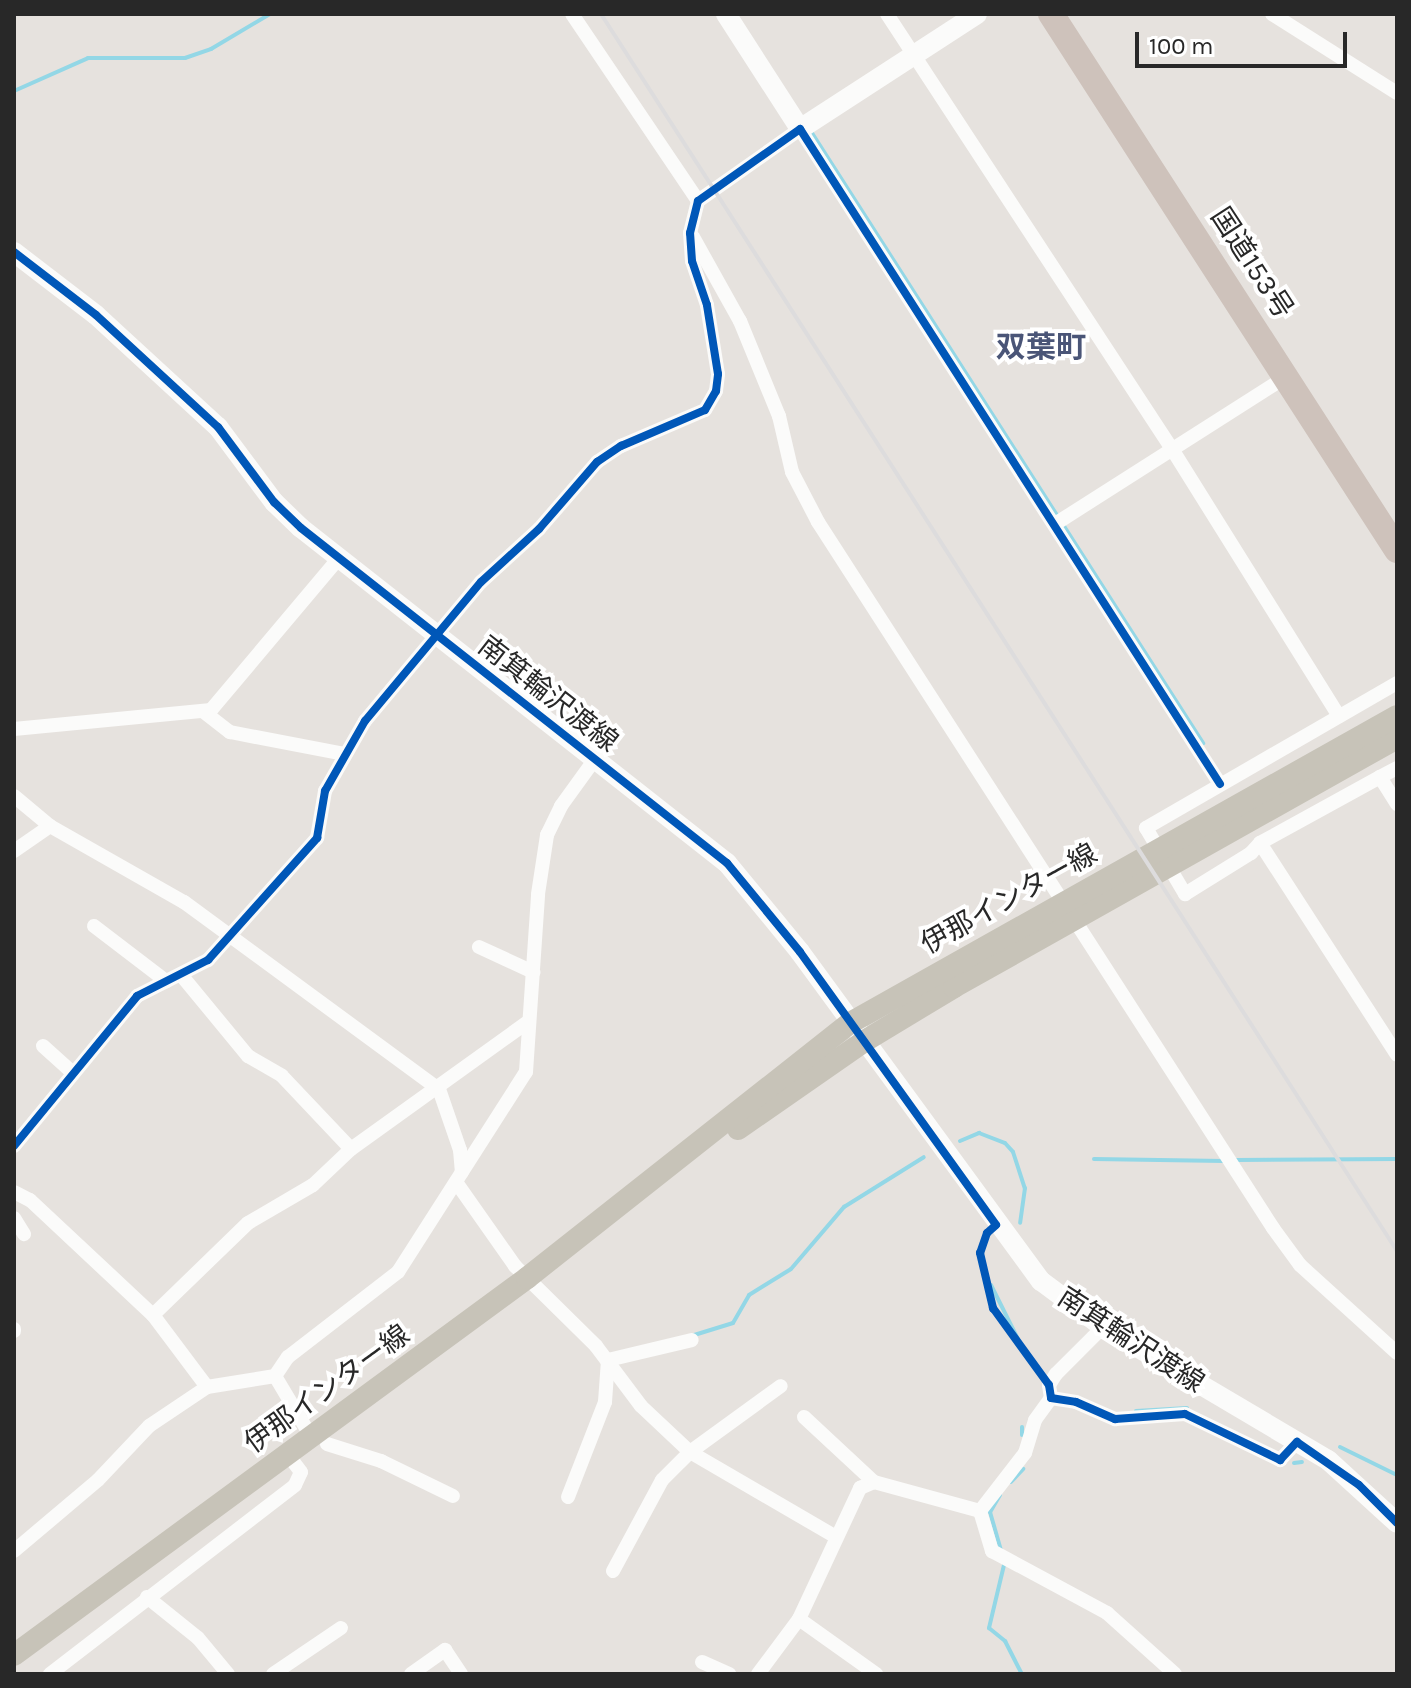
<!DOCTYPE html>
<html>
<head>
<meta charset="utf-8">
<style>
	body { margin:0 }
	#map { position:relative; width:1411px; height:1688px; overflow:hidden; background:#e6e2de; font-family:Karla,"Noto Sans JP",sans-serif }
	div>[style] { position:absolute }
	.stream>* { height:4px; margin:-2px; padding:0 2px; transform-origin:2px; border-radius:2px; background:#93d7e6 }
	.street>* { height:14px; margin:-7px; padding:0 7px; transform-origin:7px; border-radius:7px; background:#fbfbfa }
	.secondary>* { height:20px; margin:-10px; padding:0 10px; transform-origin:10px; border-radius:10px; background:#fbfbfa }
	.primary>* { height:22px; margin:-11px; padding:0 11px; transform-origin:11px; border-radius:11px; background:#c7c3b8 }
	.highway>* { height:26px; margin:-13px; padding:0 13px; transform-origin:13px; border-radius:13px; background:#cec2bb }
	.rail>* { height:4px; margin:-2px; padding:0 2px; transform-origin:2px; border-radius:2px; background:#dddcdd }
	.cycleway>* { height:8px; margin:-4px; padding:0 4px; transform-origin:4px; border-radius:4px; background:#0057b8 }
	span { translate:-50% -50%; white-space:nowrap; text-align:center; line-height:1.15; -webkit-text-stroke:8px #fff; paint-order:stroke }
	.street-label { font-size:28px; color:#282828 }
	.neighbourhood-label { font-size:30px; color:#4a5577; font-weight:700 }
	.frame { position:absolute; inset:0; border:16px solid #282828; pointer-events:none }
	.scale { position:absolute; left:1135px; top:32px; width:212px; height:36px; box-sizing:border-box; border:4px solid #282828; border-top:0; padding-left:10px; font-size:24px; line-height:28px; white-space:nowrap; color:#282828; -webkit-text-stroke:6px #fff; paint-order:stroke }
</style>
</head>
<body>
<div id="map">
	<div class="stream">
		<i style="left:14px;top:91px;width:81px;rotate:-24deg"></i>
		<i style="left:88px;top:58px;width:97px"></i>
		<i style="left:185px;top:58px;width:28px;rotate:-19deg"></i>
		<i style="left:211px;top:49px;width:69px;rotate:-30.7deg"></i>
		<i style="left:812px;top:133px;width:725px;rotate:57.34deg"></i>
		<i style="left:960px;top:1141px;width:21px;rotate:-23deg"></i>
		<i style="left:979px;top:1133px;width:28px;rotate:21deg"></i>
		<i style="left:1005px;top:1143px;width:12px;rotate:48deg"></i>
		<i style="left:1013px;top:1152px;width:38px;rotate:72deg"></i>
		<i style="left:1025px;top:1188px;width:35px;rotate:98deg"></i>
		<i style="left:1094px;top:1159px;width:130px;rotate:0.9deg"></i>
		<i style="left:1236px;top:1160px;width:161px;rotate:-0.4deg"></i>
		<i style="left:991px;top:1285px;width:63px;rotate:63.4deg"></i>
		<i style="left:691px;top:1336px;width:44px;rotate:-17.2deg"></i>
		<i style="left:733px;top:1323px;width:32px;rotate:-60deg"></i>
		<i style="left:749px;top:1295px;width:49px;rotate:-31.8deg"></i>
		<i style="left:791px;top:1269px;width:82px;rotate:-49.5deg"></i>
		<i style="left:844px;top:1207px;width:94px;rotate:-32deg"></i>
		<i style="left:1029px;top:1355px;width:29px;rotate:54deg"></i>
		<i style="left:1136px;top:1411px;width:51px;rotate:-3.4deg"></i>
		<i style="left:1022px;top:1427px;width:8px;rotate:90deg"></i>
		<i style="left:1340px;top:1447px;width:64px;rotate:26.2deg"></i>
		<i style="left:1294px;top:1463px;width:8px;rotate:-7deg"></i>
		<i style="left:1011px;top:1482px;width:18px;rotate:-47deg"></i>
		<i style="left:1000px;top:1495px;width:20px;rotate:120deg"></i>
		<i style="left:990px;top:1512px;width:40px;rotate:74deg"></i>
		<i style="left:1004px;top:1565px;width:65px;rotate:103.4deg"></i>
		<i style="left:989px;top:1628px;width:21px;rotate:39deg"></i>
		<i style="left:1005px;top:1641px;width:37px;rotate:63deg"></i>
	</div>
	<div class="street">
		<i style="left:572px;top:14px;width:225px;rotate:56deg"></i>
		<i style="left:887px;top:14px;width:520px;rotate:56.77deg"></i>
		<i style="left:1172px;top:449px;width:315px;rotate:58deg"></i>
		<i style="left:1272px;top:14px;width:148px;rotate:32.3deg"></i>
		<i style="left:693px;top:237px;width:96px;rotate:60.8deg"></i>
		<i style="left:740px;top:321px;width:103px;rotate:67.7deg"></i>
		<i style="left:779px;top:416px;width:57px;rotate:76.9deg"></i>
		<i style="left:792px;top:472px;width:56px;rotate:62.5deg"></i>
		<i style="left:818px;top:522px;width:840px;rotate:57.2deg"></i>
		<i style="left:1273px;top:1228px;width:46px;rotate:53.9deg"></i>
		<i style="left:1300px;top:1265px;width:131px;rotate:42.2deg"></i>
		<i style="left:1055px;top:524px;width:275px;rotate:-32.5deg"></i>
		<i style="left:1397px;top:683px;width:290px;rotate:150deg"></i>
		<i style="left:1146px;top:828px;width:77px;rotate:59.4deg"></i>
		<i style="left:1185px;top:894px;width:78px;rotate:-31.8deg"></i>
		<i style="left:1251px;top:853px;width:13px;rotate:-48deg"></i>
		<i style="left:1260px;top:843px;width:252px;rotate:57.1deg"></i>
		<i style="left:204px;top:712px;width:33px;rotate:38deg"></i>
		<i style="left:230px;top:732px;width:116px;rotate:10.9deg"></i>
		<i style="left:14px;top:729px;width:198px;rotate:-5.5deg"></i>
		<i style="left:211px;top:710px;width:199px;rotate:-49.9deg"></i>
		<i style="left:1380px;top:777px;width:19px;rotate:-28deg"></i>
		<i style="left:14px;top:796px;width:47px;rotate:39.8deg"></i>
		<i style="left:50px;top:826px;width:154px;rotate:29.6deg"></i>
		<i style="left:184px;top:902px;width:316px;rotate:36.3deg"></i>
		<i style="left:439px;top:1089px;width:65px;rotate:71deg"></i>
		<i style="left:460px;top:1150px;width:22px;rotate:85deg"></i>
		<i style="left:1260px;top:843px;width:137px;rotate:-28.8deg"></i>
		<i style="left:1380px;top:777px;width:32px;rotate:58deg"></i>
		<i style="left:14px;top:851px;width:44px;rotate:-34.8deg"></i>
		<i style="left:94px;top:926px;width:91px;rotate:37.4deg"></i>
		<i style="left:479px;top:947px;width:60px;rotate:24.8deg"></i>
		<i style="left:182px;top:976px;width:104px;rotate:50.5deg"></i>
		<i style="left:248px;top:1056px;width:39px;rotate:30deg"></i>
		<i style="left:282px;top:1076px;width:100px;rotate:46.6deg"></i>
		<i style="left:43px;top:1046px;width:40px;rotate:42deg"></i>
		<i style="left:14px;top:1146px;width:194px;rotate:-50.6deg"></i>
		<i style="left:137px;top:996px;width:80px;rotate:-26.9deg"></i>
		<i style="left:208px;top:960px;width:164px;rotate:-48.2deg"></i>
		<i style="left:317px;top:838px;width:48px;rotate:-80.3deg"></i>
		<i style="left:325px;top:791px;width:81px;rotate:-60.3deg"></i>
		<i style="left:365px;top:721px;width:181px;rotate:-50.2deg"></i>
		<i style="left:481px;top:582px;width:79px;rotate:-42.4deg"></i>
		<i style="left:539px;top:529px;width:89px;rotate:-49.1deg"></i>
		<i style="left:597px;top:462px;width:29px;rotate:-34deg"></i>
		<i style="left:621px;top:446px;width:91px;rotate:-23.2deg"></i>
		<i style="left:705px;top:410px;width:22px;rotate:-60deg"></i>
		<i style="left:716px;top:391px;width:17px;rotate:-83deg"></i>
		<i style="left:718px;top:374px;width:70px;rotate:-99.1deg"></i>
		<i style="left:707px;top:305px;width:46px;rotate:-108.8deg"></i>
		<i style="left:692px;top:261px;width:28px;rotate:-94deg"></i>
		<i style="left:690px;top:233px;width:33px;rotate:-76deg"></i>
		<i style="left:698px;top:201px;width:125px;rotate:-35.2deg"></i>
		<i style="left:800px;top:129px;width:778px;rotate:57.33deg"></i>
		<i style="left:456px;top:1182px;width:103px;rotate:54.9deg"></i>
		<i style="left:515px;top:1266px;width:114px;rotate:44.6deg"></i>
		<i style="left:596px;top:1346px;width:75px;rotate:53.1deg"></i>
		<i style="left:641px;top:1406px;width:67px;rotate:43.2deg"></i>
		<i style="left:690px;top:1452px;width:169px;rotate:30.2deg"></i>
		<i style="left:14px;top:1192px;width:18px;rotate:27deg"></i>
		<i style="left:30px;top:1200px;width:168px;rotate:43.1deg"></i>
		<i style="left:153px;top:1315px;width:90px;rotate:53.1deg"></i>
		<i style="left:207px;top:1387px;width:69px;rotate:-9.2deg"></i>
		<i style="left:275px;top:1376px;width:23px;rotate:-56deg"></i>
		<i style="left:288px;top:1357px;width:139px;rotate:-37.7deg"></i>
		<i style="left:398px;top:1272px;width:237px;rotate:-57.4deg"></i>
		<i style="left:526px;top:1072px;width:178px;rotate:-86.1deg"></i>
		<i style="left:538px;top:894px;width:60px;rotate:-81.3deg"></i>
		<i style="left:547px;top:835px;width:32px;rotate:-64deg"></i>
		<i style="left:561px;top:806px;width:58px;rotate:-54.1deg"></i>
		<i style="left:14px;top:1218px;width:19px;rotate:58deg"></i>
		<i style="left:153px;top:1315px;width:132px;rotate:-44.1deg"></i>
		<i style="left:248px;top:1223px;width:75px;rotate:-30.3deg"></i>
		<i style="left:313px;top:1185px;width:52px;rotate:-43.5deg"></i>
		<i style="left:351px;top:1149px;width:219px;rotate:-35.7deg"></i>
		<i style="left:14px;top:1329px;width:2px;rotate:90deg"></i>
		<i style="left:275px;top:1376px;width:72px;rotate:59.2deg"></i>
		<i style="left:1051px;top:1398px;width:13px;rotate:-99deg"></i>
		<i style="left:1049px;top:1385px;width:13px;rotate:-58deg"></i>
		<i style="left:1056px;top:1374px;width:66px;rotate:-45deg"></i>
		<i style="left:804px;top:1417px;width:96px;rotate:42.9deg"></i>
		<i style="left:327px;top:1444px;width:57px;rotate:17.5deg"></i>
		<i style="left:381px;top:1461px;width:80px;rotate:25.9deg"></i>
		<i style="left:568px;top:1497px;width:102px;rotate:-68.7deg"></i>
		<i style="left:605px;top:1402px;width:42px;rotate:-85.9deg"></i>
		<i style="left:608px;top:1360px;width:86px;rotate:-13.4deg"></i>
		<i style="left:980px;top:1511px;width:73px;rotate:-52.2deg"></i>
		<i style="left:1025px;top:1453px;width:34px;rotate:-73deg"></i>
		<i style="left:1035px;top:1420px;width:27px;rotate:-54deg"></i>
		<i style="left:1051px;top:1398px;width:25px;rotate:9deg"></i>
		<i style="left:1076px;top:1402px;width:43px;rotate:23.6deg"></i>
		<i style="left:1115px;top:1419px;width:70px;rotate:-4.1deg"></i>
		<i style="left:1185px;top:1414px;width:106px;rotate:25.8deg"></i>
		<i style="left:1280px;top:1460px;width:25px;rotate:-47deg"></i>
		<i style="left:980px;top:1511px;width:42px;rotate:73.3deg"></i>
		<i style="left:992px;top:1551px;width:131px;rotate:28.3deg"></i>
		<i style="left:1107px;top:1613px;width:91px;rotate:41.9deg"></i>
		<i style="left:14px;top:1551px;width:110px;rotate:-40.2deg"></i>
		<i style="left:98px;top:1480px;width:74px;rotate:-46.6deg"></i>
		<i style="left:149px;top:1426px;width:70px;rotate:-33.9deg"></i>
		<i style="left:613px;top:1571px;width:103px;rotate:-61.7deg"></i>
		<i style="left:662px;top:1480px;width:40px;rotate:-45deg"></i>
		<i style="left:690px;top:1452px;width:112px;rotate:-36deg"></i>
		<i style="left:147px;top:1597px;width:65px;rotate:38.8deg"></i>
		<i style="left:198px;top:1638px;width:47px;rotate:50.2deg"></i>
		<i style="left:799px;top:1619px;width:95px;rotate:35.5deg"></i>
		<i style="left:702px;top:1662px;width:30px;rotate:24deg"></i>
		<i style="left:50px;top:1674px;width:309px;rotate:-37.6deg"></i>
		<i style="left:295px;top:1485px;width:14px;rotate:-65deg"></i>
		<i style="left:301px;top:1472px;width:21px;rotate:-127deg"></i>
		<i style="left:273px;top:1674px;width:82px;rotate:-34.1deg"></i>
		<i style="left:411px;top:1674px;width:42px;rotate:-35.2deg"></i>
		<i style="left:445px;top:1650px;width:29px;rotate:56deg"></i>
		<i style="left:758px;top:1674px;width:69px;rotate:-53.3deg"></i>
		<i style="left:799px;top:1619px;width:145px;rotate:-65deg"></i>
		<i style="left:860px;top:1488px;width:15px;rotate:-23deg"></i>
		<i style="left:874px;top:1482px;width:110px;rotate:15.3deg"></i>
	</div>
	<div class="secondary">
		<i style="left:726px;top:14px;width:137px;rotate:57.2deg"></i>
		<i style="left:800px;top:129px;width:211px;rotate:-33deg"></i>
		<i style="left:14px;top:252px;width:103px;rotate:37.5deg"></i>
		<i style="left:96px;top:315px;width:166px;rotate:42.6deg"></i>
		<i style="left:218px;top:427px;width:94px;rotate:53.3deg"></i>
		<i style="left:274px;top:502px;width:37px;rotate:44deg"></i>
		<i style="left:301px;top:528px;width:542px;rotate:38.18deg"></i>
		<i style="left:727px;top:863px;width:115px;rotate:50.6deg"></i>
		<i style="left:800px;top:952px;width:408px;rotate:53.8deg"></i>
		<i style="left:1041px;top:1281px;width:77px;rotate:36.6deg"></i>
		<i style="left:1103px;top:1327px;width:261px;rotate:30.6deg"></i>
		<i style="left:1328px;top:1460px;width:93px;rotate:42.4deg"></i>
	</div>
	<div class="primary">
		<i style="left:738px;top:1129px;width:152px;rotate:-34.8deg"></i>
		<i style="left:863px;top:1042px;width:106px;rotate:-31.1deg"></i>
		<i style="left:954px;top:987px;width:508px;rotate:-29.34deg"></i>
		<i style="left:14px;top:1655px;width:637px;rotate:-36.31deg"></i>
		<i style="left:527px;top:1278px;width:412px;rotate:-38.3deg"></i>
		<i style="left:850px;top:1023px;width:627px;rotate:-29.3deg"></i>
	</div>
	<div class="highway">
		<i style="left:1051px;top:14px;width:638px;rotate:57.16deg"></i>
	</div>
	<div class="rail">
		<i style="left:601px;top:14px;width:1471px;rotate:57.24deg"></i>
	</div>
	<div class="cycleway">
		<i style="left:14px;top:252px;width:103px;rotate:37.5deg"></i>
		<i style="left:96px;top:315px;width:166px;rotate:42.6deg"></i>
		<i style="left:218px;top:427px;width:94px;rotate:53.3deg"></i>
		<i style="left:274px;top:502px;width:37px;rotate:44deg"></i>
		<i style="left:301px;top:528px;width:542px;rotate:38.18deg"></i>
		<i style="left:727px;top:863px;width:115px;rotate:50.6deg"></i>
		<i style="left:800px;top:952px;width:336px;rotate:54.3deg"></i>
		<i style="left:996px;top:1225px;width:12px;rotate:138deg"></i>
		<i style="left:987px;top:1233px;width:21px;rotate:109deg"></i>
		<i style="left:980px;top:1253px;width:57px;rotate:76.7deg"></i>
		<i style="left:993px;top:1308px;width:95px;rotate:54deg"></i>
		<i style="left:1049px;top:1385px;width:13px;rotate:81deg"></i>
		<i style="left:1051px;top:1398px;width:25px;rotate:9deg"></i>
		<i style="left:1076px;top:1402px;width:43px;rotate:23.6deg"></i>
		<i style="left:1115px;top:1419px;width:70px;rotate:-4.1deg"></i>
		<i style="left:1185px;top:1414px;width:106px;rotate:25.8deg"></i>
		<i style="left:1280px;top:1460px;width:25px;rotate:-47deg"></i>
		<i style="left:1297px;top:1442px;width:75px;rotate:34.7deg"></i>
		<i style="left:1359px;top:1485px;width:54px;rotate:45deg"></i>
		<i style="left:14px;top:1146px;width:194px;rotate:-50.6deg"></i>
		<i style="left:137px;top:996px;width:80px;rotate:-26.9deg"></i>
		<i style="left:208px;top:960px;width:164px;rotate:-48.2deg"></i>
		<i style="left:317px;top:838px;width:48px;rotate:-80.3deg"></i>
		<i style="left:325px;top:791px;width:81px;rotate:-60.3deg"></i>
		<i style="left:365px;top:721px;width:181px;rotate:-50.2deg"></i>
		<i style="left:481px;top:582px;width:79px;rotate:-42.4deg"></i>
		<i style="left:539px;top:529px;width:89px;rotate:-49.1deg"></i>
		<i style="left:597px;top:462px;width:29px;rotate:-34deg"></i>
		<i style="left:621px;top:446px;width:91px;rotate:-23.2deg"></i>
		<i style="left:705px;top:410px;width:22px;rotate:-60deg"></i>
		<i style="left:716px;top:391px;width:17px;rotate:-83deg"></i>
		<i style="left:718px;top:374px;width:70px;rotate:-99.1deg"></i>
		<i style="left:707px;top:305px;width:46px;rotate:-108.8deg"></i>
		<i style="left:692px;top:261px;width:28px;rotate:-94deg"></i>
		<i style="left:690px;top:233px;width:33px;rotate:-76deg"></i>
		<i style="left:698px;top:201px;width:125px;rotate:-35.2deg"></i>
		<i style="left:800px;top:129px;width:778px;rotate:57.33deg"></i>
	</div>
	<div class="street-label">
		<span style="left:1252px;top:263px;rotate:57deg">国道153号</span>
		<span style="left:548px;top:694px;rotate:38deg">南箕輪沢渡線</span>
		<span style="left:1009px;top:899px;rotate:-29deg">伊那インター線</span>
		<span style="left:1131px;top:1340px;rotate:33deg">南箕輪沢渡線</span>
		<span style="left:327px;top:1389px;rotate:-36deg">伊那インター線</span>
	</div>
	<div class="neighbourhood-label">
		<span style="left:1041px;top:347px">双葉町</span>
	</div>
	<div class="frame"></div>
	<div class="scale">100 m</div>
</div>
</body>
</html>
